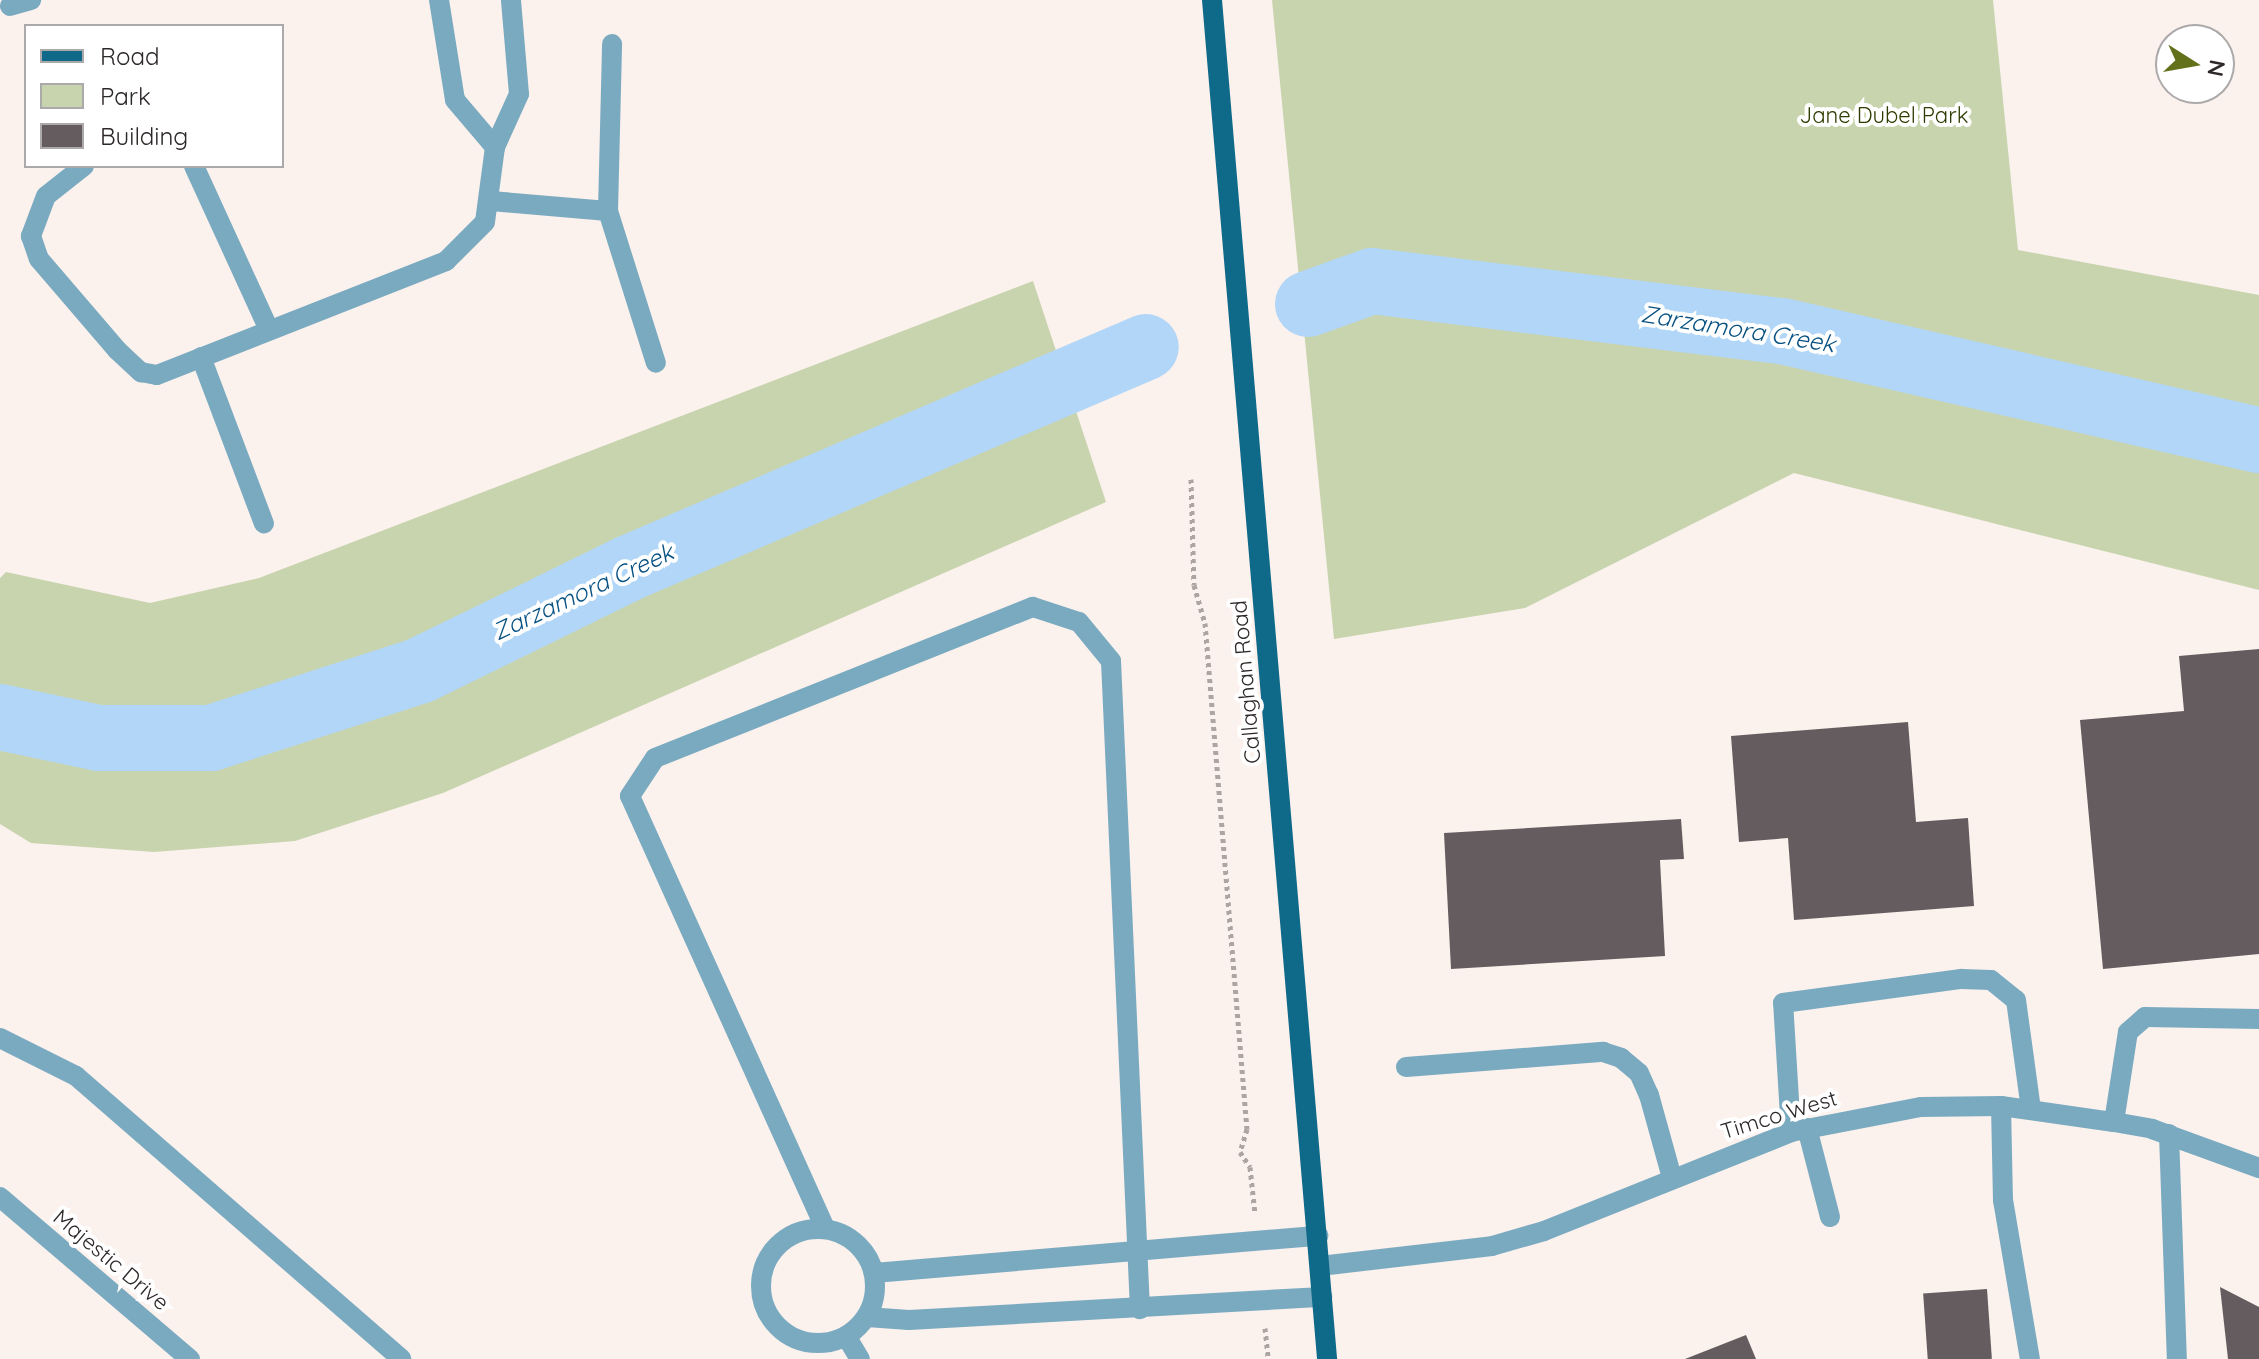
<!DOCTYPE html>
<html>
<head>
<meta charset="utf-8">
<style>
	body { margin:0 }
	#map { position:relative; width:2259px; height:1359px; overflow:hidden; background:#fbf1ed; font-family:Quicksand,sans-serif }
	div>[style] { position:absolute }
	.green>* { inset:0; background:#c8d4ae }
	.river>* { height:66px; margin:-33px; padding:0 33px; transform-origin:33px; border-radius:33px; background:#b2d6f7 }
	.building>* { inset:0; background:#645c5f; transform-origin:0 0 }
	.path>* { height:5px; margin-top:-2.5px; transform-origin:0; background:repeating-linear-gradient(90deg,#ada5a2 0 4px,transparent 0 8px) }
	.minor>* { height:20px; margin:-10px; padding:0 10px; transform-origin:10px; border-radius:10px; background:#7aaac0 }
	.minor>.ring { margin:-10px; padding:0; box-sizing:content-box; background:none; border:20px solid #7aaac0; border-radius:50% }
	.major>* { height:20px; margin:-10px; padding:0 10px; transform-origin:10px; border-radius:10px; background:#0f6a89 }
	span { translate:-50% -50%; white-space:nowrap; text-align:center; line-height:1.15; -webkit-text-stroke:8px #fff; paint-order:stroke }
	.park-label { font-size:22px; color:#2f3c00 }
	.street-label { font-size:22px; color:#2c2827 }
	.water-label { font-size:24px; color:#065182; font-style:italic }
	.legend { position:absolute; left:24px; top:24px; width:260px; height:144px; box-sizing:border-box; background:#fff; border:2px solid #aba9a9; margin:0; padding:10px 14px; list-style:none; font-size:24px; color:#2c2827 }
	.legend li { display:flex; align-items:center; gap:16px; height:40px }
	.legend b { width:40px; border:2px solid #aba9a9 }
	.north { position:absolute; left:2155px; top:24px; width:80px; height:80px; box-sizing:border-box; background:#fff; border:2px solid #aba9a9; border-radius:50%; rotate:101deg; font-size:22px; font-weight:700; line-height:32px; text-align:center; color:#2c2827 }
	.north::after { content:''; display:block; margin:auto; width:28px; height:36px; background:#64711b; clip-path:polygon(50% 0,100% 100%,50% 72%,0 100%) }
</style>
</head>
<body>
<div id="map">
	<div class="green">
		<i style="clip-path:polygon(1272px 0,1993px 0,2018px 250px,2259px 295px,2259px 590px,1794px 473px,1525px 608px,1334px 639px)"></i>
		<i style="clip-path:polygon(1033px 281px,1106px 502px,443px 793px,295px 841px,154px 852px,31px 843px,0 824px,0 578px,6px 572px,150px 603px,259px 578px)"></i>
	</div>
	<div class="river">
		<i style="left:1308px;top:304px;width:68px;rotate:-19.8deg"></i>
		<i style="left:1372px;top:281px;width:413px;rotate:7deg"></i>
		<i style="left:1782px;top:331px;width:489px;rotate:12.9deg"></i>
		<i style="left:0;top:717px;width:101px;rotate:12deg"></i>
		<i style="left:99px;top:738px;width:112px"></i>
		<i style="left:211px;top:738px;width:221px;rotate:-17.9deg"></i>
		<i style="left:421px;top:670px;width:232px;rotate:-26.1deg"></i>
		<i style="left:629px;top:568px;width:562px;rotate:-23.15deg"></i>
	</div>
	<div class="building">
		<i style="clip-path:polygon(2259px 649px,2259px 954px,2103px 969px,2080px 720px,2184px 711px,2179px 656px)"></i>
		<i style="clip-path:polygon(1908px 722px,1916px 822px,1968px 818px,1974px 906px,1794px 920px,1788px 838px,1739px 842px,1731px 736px)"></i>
		<i style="clip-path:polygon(1681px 819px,1684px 859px,1660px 860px,1665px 956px,1451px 969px,1444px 833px)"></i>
		<i style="clip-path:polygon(2220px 1287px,2259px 1307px,2259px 1359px,2228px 1359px)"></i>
		<i style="left:1987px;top:1289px;width:70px;height:64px;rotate:86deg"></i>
		<i style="clip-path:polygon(1746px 1335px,1756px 1359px,1685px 1359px)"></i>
	</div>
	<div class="path">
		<i style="left:1191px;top:479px;width:106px;rotate:88.4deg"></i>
		<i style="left:1194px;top:585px;width:40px;rotate:74deg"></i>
		<i style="left:1205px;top:623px;width:508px;rotate:85.26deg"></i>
		<i style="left:1247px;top:1129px;width:24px;rotate:107deg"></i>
		<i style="left:1240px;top:1152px;width:18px;rotate:56deg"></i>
		<i style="left:1250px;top:1167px;width:47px;rotate:83.9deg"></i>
		<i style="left:1265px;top:1328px;width:31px;rotate:84deg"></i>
	</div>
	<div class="minor">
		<i style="left:439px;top:0;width:101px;rotate:80.9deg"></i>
		<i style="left:455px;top:100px;width:62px;rotate:49.6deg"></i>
		<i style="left:495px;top:147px;width:58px;rotate:-65.6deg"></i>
		<i style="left:519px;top:94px;width:94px;rotate:-94.9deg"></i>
		<i style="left:10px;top:6px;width:22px;rotate:-16deg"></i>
		<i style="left:84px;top:166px;width:48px;rotate:141.7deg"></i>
		<i style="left:46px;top:196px;width:43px;rotate:110.6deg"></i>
		<i style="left:31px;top:236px;width:24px;rotate:71deg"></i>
		<i style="left:39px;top:259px;width:120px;rotate:49.4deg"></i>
		<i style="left:117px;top:350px;width:33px;rotate:43deg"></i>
		<i style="left:141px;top:372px;width:16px;rotate:11deg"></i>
		<i style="left:157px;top:375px;width:311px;rotate:-21.5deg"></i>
		<i style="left:446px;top:261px;width:55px;rotate:-45deg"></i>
		<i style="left:485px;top:222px;width:76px;rotate:-82.4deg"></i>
		<i style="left:194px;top:166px;width:180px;rotate:65.4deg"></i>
		<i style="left:491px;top:201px;width:117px;rotate:4.9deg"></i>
		<i style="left:608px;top:211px;width:167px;rotate:-88.6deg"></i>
		<i style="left:608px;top:211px;width:159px;rotate:72.5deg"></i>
		<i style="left:201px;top:357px;width:178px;rotate:69.3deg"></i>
		<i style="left:0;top:1038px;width:85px;rotate:26.6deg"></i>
		<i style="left:76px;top:1076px;width:431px;rotate:41deg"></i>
		<i style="left:1406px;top:1067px;width:198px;rotate:-4.4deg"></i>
		<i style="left:1603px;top:1052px;width:19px;rotate:18deg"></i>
		<i style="left:1621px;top:1058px;width:23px;rotate:40deg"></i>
		<i style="left:1639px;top:1073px;width:24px;rotate:66deg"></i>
		<i style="left:1649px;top:1095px;width:86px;rotate:74.5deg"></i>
		<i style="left:2001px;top:1106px;width:94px;rotate:88.8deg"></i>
		<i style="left:2003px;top:1200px;width:161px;rotate:80.4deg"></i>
		<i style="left:2114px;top:1122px;width:91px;rotate:-81.2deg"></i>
		<i style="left:2128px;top:1032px;width:23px;rotate:-41deg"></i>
		<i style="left:2145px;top:1017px;width:114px;rotate:1deg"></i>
		<i style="left:1807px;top:1128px;width:92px;rotate:75.5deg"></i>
		<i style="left:1791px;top:1132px;width:129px;rotate:-93.5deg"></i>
		<i style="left:1783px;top:1003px;width:180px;rotate:-7.7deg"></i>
		<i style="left:1961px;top:979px;width:30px;rotate:2deg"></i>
		<i style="left:1991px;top:980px;width:32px;rotate:39deg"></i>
		<i style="left:2016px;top:1000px;width:110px;rotate:82.2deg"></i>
		<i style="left:2169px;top:1134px;width:225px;rotate:88deg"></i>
		<i style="left:0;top:1197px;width:250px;rotate:40.5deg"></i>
		<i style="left:825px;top:1228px;width:474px;rotate:-114.3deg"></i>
		<i style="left:630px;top:796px;width:45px;rotate:-56.7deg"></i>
		<i style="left:655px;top:758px;width:407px;rotate:-21.8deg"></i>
		<i style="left:1033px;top:607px;width:48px;rotate:18.1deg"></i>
		<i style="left:1079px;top:622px;width:50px;rotate:50.6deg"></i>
		<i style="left:1111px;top:661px;width:649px;rotate:87.44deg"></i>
		<i class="ring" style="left:761px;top:1229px;width:94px;height:94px"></i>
		<i style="left:1320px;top:1266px;width:173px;rotate:-6.6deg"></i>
		<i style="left:1492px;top:1246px;width:54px;rotate:-16.1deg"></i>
		<i style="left:1544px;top:1231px;width:266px;rotate:-21.8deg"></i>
		<i style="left:1791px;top:1132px;width:132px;rotate:-10.9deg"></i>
		<i style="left:1921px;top:1107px;width:80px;rotate:-0.7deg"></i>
		<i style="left:2001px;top:1106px;width:114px;rotate:8.1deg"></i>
		<i style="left:2114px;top:1122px;width:39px;rotate:10deg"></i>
		<i style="left:2152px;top:1129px;width:114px;rotate:20deg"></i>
		<i style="left:874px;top:1273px;width:446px;rotate:-4.8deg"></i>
		<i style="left:867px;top:1317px;width:42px;rotate:4.1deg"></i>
		<i style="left:909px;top:1320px;width:414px;rotate:-3.2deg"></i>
		<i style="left:846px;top:1336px;width:27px;rotate:59deg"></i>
	</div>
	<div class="major">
		<i style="left:1212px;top:0;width:1364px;rotate:85.16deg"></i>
	</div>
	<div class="park-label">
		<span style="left:1884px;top:116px">Jane Dubel Park</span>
	</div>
	<div class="street-label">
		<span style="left:1246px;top:682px;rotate:-95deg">Callaghan Road</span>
		<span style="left:1779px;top:1115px;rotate:-17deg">Timco West</span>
		<span style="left:111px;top:1260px;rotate:40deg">Majestic Drive</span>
	</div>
	<div class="water-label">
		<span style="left:1738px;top:329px;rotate:9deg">Zarzamora Creek</span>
		<span style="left:583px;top:592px;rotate:-25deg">Zarzamora Creek</span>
	</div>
	<ul class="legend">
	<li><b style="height:10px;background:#0f6a89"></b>Road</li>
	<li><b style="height:22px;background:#c8d4ae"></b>Park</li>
	<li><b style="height:22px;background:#645c5f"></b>Building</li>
	</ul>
	<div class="north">N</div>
</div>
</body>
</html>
